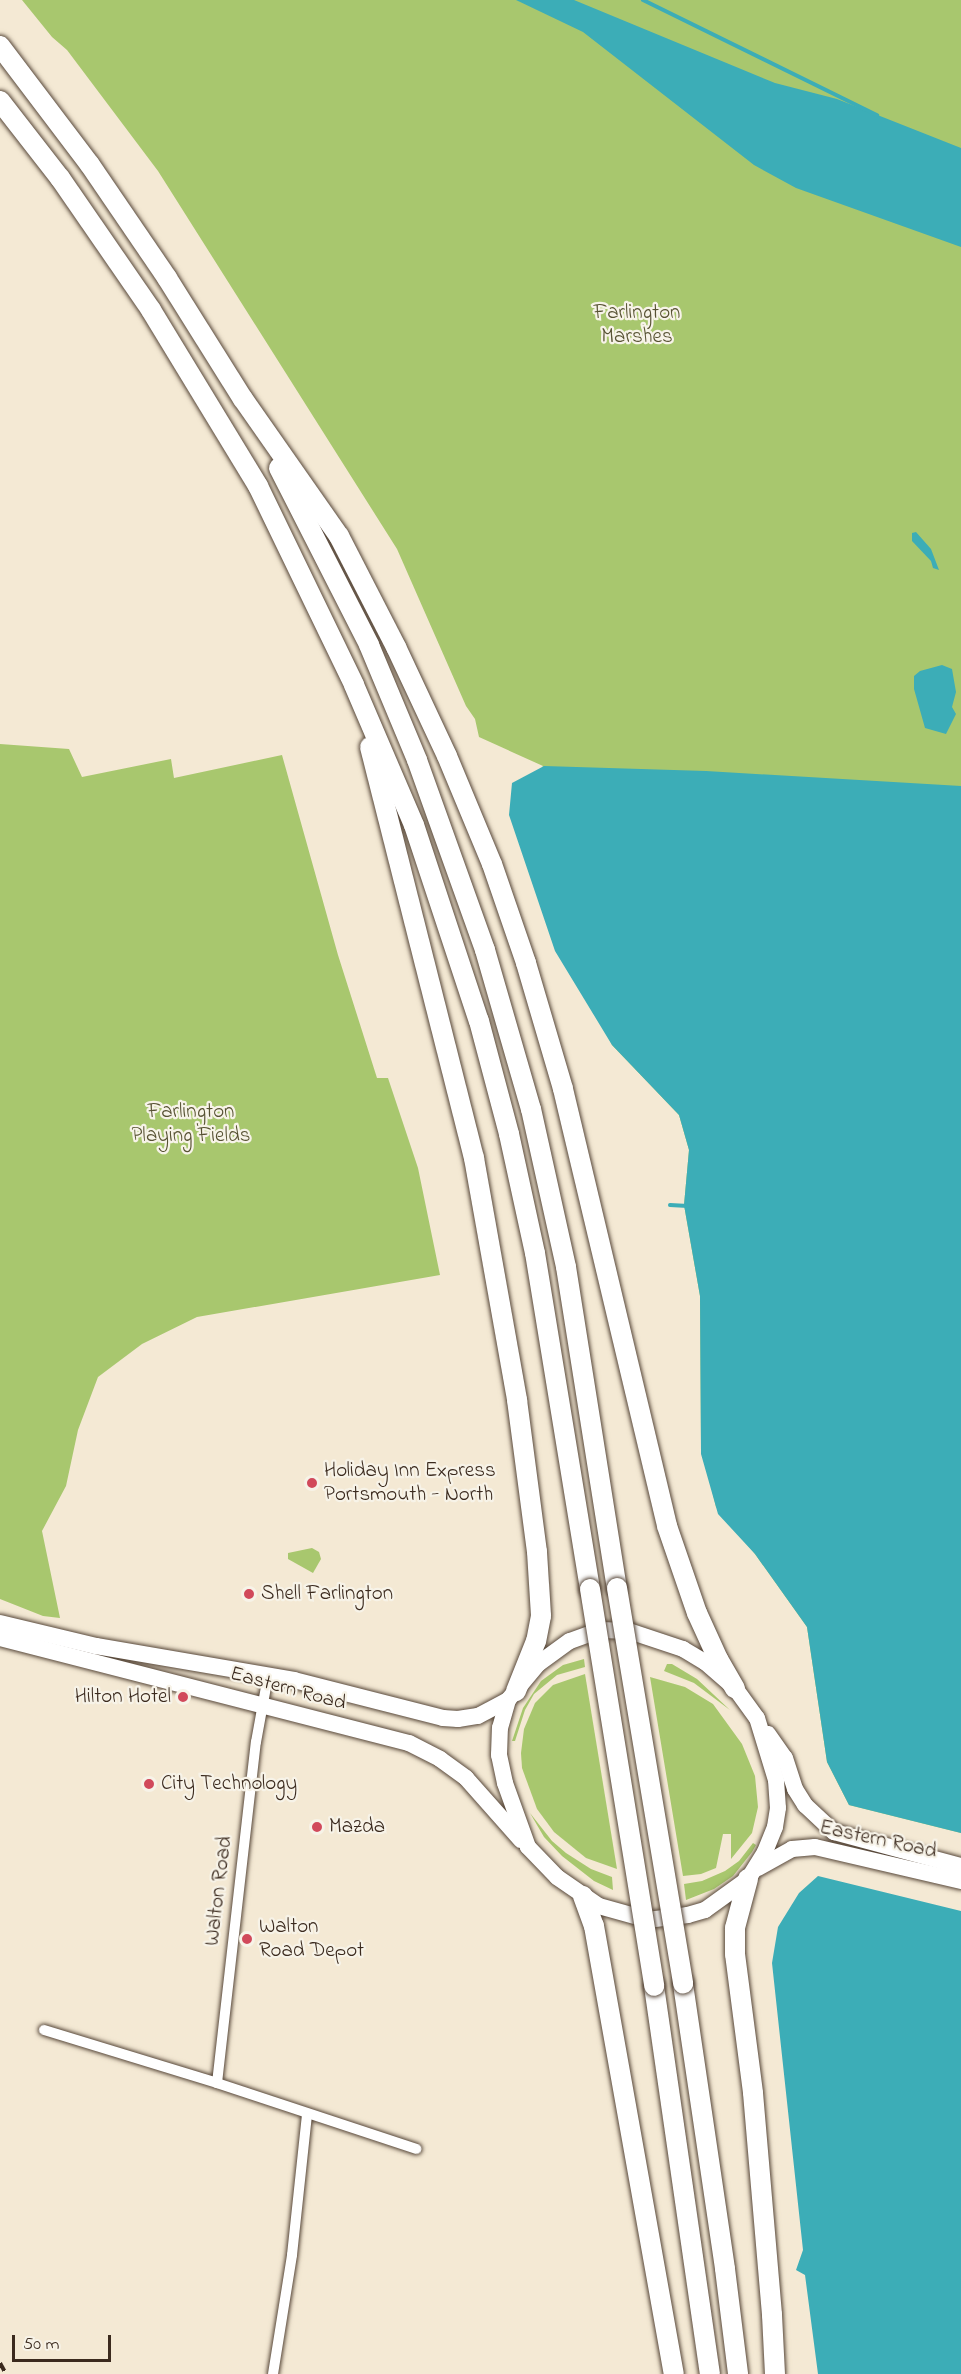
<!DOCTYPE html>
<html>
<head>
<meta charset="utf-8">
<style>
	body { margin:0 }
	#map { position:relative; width:961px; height:2374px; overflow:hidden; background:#f4e9d4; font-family:"Indie Flower",sans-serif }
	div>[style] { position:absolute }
	.green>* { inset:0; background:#a8c76e }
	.water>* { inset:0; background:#3cadb7 }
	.stream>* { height:4px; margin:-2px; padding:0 2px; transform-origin:2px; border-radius:2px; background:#3cadb7 }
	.roads { filter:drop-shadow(0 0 2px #574739) drop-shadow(0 0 2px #574739) }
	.street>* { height:10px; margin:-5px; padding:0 5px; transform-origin:5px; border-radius:5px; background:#fff }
	.primary>* { height:16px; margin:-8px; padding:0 8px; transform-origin:8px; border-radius:8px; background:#fff }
	.highway>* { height:20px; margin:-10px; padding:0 10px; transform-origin:10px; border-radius:10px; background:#fff }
	.rail>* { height:4px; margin-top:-2px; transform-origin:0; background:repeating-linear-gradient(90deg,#3b2a1e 0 9px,transparent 0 13.5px) }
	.bridges { filter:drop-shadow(0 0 2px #574739) drop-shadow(0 0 2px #574739) }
	.highway-bridge>* { height:20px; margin:-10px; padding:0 10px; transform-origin:10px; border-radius:10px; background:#fff }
	.dots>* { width:16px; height:16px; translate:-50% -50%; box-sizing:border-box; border:3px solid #f7f3e8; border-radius:50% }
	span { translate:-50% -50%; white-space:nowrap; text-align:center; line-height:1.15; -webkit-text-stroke:4.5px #f7f3e8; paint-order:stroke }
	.park-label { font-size:21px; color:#565132 }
	.poi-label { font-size:21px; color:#3b2a1e }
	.left { translate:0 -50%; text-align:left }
	.right { translate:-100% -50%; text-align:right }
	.street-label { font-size:21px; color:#3b2a1e }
	.scale { position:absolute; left:12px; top:2335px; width:99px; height:27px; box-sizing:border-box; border:3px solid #3b2a1e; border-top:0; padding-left:8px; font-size:18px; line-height:21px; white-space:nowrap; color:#3b2a1e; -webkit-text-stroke:4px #f7f3e8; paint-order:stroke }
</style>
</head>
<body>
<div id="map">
	<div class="green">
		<i style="clip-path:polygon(22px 0,961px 0,961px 1833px,849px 1805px,827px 1762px,807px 1627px,755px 1554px,716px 1507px,701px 1445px,700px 1296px,684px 1205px,689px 1150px,679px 1115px,612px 1045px,587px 992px,528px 790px,543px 766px,479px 737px,475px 719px,466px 706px,397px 549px,158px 171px,67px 50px,52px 37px)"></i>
		<i style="clip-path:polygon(0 744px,69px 749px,82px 777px,171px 759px,174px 778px,282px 755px,338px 955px,377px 1078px,388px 1078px,418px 1168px,440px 1275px,197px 1317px,142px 1344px,98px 1377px,78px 1430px,66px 1486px,42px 1531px,60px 1618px,43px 1616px,0 1599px)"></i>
		<i style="clip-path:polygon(312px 1548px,319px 1552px,321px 1559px,313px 1573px,288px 1559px,288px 1553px)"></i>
		<i style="clip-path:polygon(584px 1659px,585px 1667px,557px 1675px,534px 1694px,525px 1710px,515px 1741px,512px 1741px,523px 1708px,541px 1681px,563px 1665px)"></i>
		<i style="clip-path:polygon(667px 1664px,672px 1664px,697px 1679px,730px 1710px,694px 1683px,664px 1671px)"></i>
		<i style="clip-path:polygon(585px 1674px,617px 1869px,586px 1858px,554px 1832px,537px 1809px,522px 1768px,521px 1753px,524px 1729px,535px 1703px,553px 1685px)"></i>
		<i style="clip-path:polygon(650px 1677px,685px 1687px,713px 1704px,742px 1744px,755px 1776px,758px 1807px,752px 1833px,731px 1859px,731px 1834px,723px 1834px,716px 1868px,701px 1874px,683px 1876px)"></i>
		<i style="clip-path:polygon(530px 1813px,552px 1841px,566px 1853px,591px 1869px,612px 1877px,613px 1890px,594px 1881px,562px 1856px,544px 1837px)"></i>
		<i style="clip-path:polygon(753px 1843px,756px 1845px,752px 1852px,733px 1876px,714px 1889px,686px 1900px,684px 1884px,702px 1881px,725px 1871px,739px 1861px)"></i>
	</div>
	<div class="water">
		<i style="clip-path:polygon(516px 0,574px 0,775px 83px,837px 99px,961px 148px,961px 247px,796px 188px,754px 165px,583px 32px)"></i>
		<i style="clip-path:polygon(916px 532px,931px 549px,939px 570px,933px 568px,931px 561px,912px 541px,912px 533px)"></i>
		<i style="clip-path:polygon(942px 665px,952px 669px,956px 692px,952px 707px,956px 714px,946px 734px,925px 728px,914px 689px,914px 676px,920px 671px)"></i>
		<i style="clip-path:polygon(544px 766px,706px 771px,961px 786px,961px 1833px,849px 1805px,827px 1762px,807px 1627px,755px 1554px,718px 1514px,701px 1454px,700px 1296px,684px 1205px,689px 1150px,679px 1115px,612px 1045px,555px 951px,509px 815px,512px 783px)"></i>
		<i style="clip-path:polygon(818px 1876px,961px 1911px,961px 2374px,818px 2374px,805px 2275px,796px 2270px,803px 2250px,772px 1963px,778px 1927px,799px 1893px)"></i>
	</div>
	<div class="stream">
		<i style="left:643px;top:0;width:261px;rotate:26.2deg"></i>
		<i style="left:670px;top:1205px;width:18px;rotate:3deg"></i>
	</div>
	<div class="roads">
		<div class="street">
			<i style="left:44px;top:2030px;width:181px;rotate:17deg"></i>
			<i style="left:217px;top:2083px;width:210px;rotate:18.3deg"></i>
			<i style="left:217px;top:2083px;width:343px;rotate:-83.5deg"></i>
			<i style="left:256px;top:1742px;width:67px;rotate:-79.7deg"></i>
			<i style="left:273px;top:2374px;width:121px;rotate:-80.9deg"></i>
			<i style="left:292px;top:2255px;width:142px;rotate:-83.9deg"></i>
		</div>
		<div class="primary">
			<i style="left:0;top:1623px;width:99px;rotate:13.5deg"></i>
			<i style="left:96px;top:1646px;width:201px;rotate:9.7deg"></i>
			<i style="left:294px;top:1680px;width:154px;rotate:14.3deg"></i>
			<i style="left:443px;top:1718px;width:15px;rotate:4deg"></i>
			<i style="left:458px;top:1719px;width:20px;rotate:-9deg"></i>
			<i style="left:478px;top:1716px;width:34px;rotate:-28deg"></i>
			<i style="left:601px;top:1630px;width:28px;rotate:2deg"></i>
			<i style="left:629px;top:1631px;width:57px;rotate:18.4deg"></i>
			<i style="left:683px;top:1649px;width:26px;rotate:31deg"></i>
			<i style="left:705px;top:1662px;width:40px;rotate:41deg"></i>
			<i style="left:735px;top:1688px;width:37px;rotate:54deg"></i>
			<i style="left:757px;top:1718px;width:65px;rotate:73deg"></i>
			<i style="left:776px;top:1780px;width:28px;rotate:86deg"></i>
			<i style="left:778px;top:1808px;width:19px;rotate:99deg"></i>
			<i style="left:775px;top:1827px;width:27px;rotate:112deg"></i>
			<i style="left:765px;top:1852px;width:32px;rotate:122deg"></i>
			<i style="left:748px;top:1879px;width:53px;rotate:144.2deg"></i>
			<i style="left:705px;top:1910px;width:18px;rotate:164deg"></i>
			<i style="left:688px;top:1915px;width:39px;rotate:173deg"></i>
			<i style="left:649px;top:1920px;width:52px;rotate:-164.4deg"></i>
			<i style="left:599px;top:1906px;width:51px;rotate:-145.4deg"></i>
			<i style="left:557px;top:1877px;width:42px;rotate:-134deg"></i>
			<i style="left:528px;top:1847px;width:68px;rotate:-109.8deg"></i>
			<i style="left:505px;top:1783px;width:29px;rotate:-102deg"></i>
			<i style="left:499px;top:1755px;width:27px;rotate:-88deg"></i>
			<i style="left:500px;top:1728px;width:29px;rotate:-74deg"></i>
			<i style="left:508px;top:1700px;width:47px;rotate:-50.2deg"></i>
			<i style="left:538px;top:1664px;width:39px;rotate:-36deg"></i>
			<i style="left:570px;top:1641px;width:33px;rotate:-20deg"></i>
			<i style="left:0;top:1638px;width:422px;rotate:14.4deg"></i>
			<i style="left:409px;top:1743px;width:35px;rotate:27deg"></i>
			<i style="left:440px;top:1759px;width:32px;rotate:36deg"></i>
			<i style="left:466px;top:1778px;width:83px;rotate:48.4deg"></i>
			<i style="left:768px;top:1734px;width:29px;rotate:55deg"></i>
			<i style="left:785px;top:1758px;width:33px;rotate:72deg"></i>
			<i style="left:795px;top:1789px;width:19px;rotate:58deg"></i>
			<i style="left:805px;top:1805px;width:40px;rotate:43deg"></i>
			<i style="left:834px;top:1832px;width:131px;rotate:15deg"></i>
			<i style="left:758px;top:1868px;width:39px;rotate:-29deg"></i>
			<i style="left:792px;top:1849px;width:23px;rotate:-5deg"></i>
			<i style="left:815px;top:1847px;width:150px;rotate:13.1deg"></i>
		</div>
		<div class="highway">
			<i style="left:0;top:46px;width:149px;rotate:52.9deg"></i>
			<i style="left:90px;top:165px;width:137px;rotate:55.7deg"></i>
			<i style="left:167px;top:278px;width:143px;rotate:57.9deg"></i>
			<i style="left:243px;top:399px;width:167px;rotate:55deg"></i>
			<i style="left:339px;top:536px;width:125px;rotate:62.8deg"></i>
			<i style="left:396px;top:647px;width:120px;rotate:64.9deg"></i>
			<i style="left:447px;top:756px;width:117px;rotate:67.4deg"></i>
			<i style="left:492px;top:864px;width:105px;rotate:71deg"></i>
			<i style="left:526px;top:963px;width:131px;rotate:73.6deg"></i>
			<i style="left:563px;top:1089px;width:449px;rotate:76.6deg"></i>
			<i style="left:667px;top:1526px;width:92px;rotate:71deg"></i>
			<i style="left:697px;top:1613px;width:51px;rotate:65.5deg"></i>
			<i style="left:718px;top:1659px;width:34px;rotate:60deg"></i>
			<i style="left:0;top:101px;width:98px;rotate:52.1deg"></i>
			<i style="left:60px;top:178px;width:160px;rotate:55.4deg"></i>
			<i style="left:151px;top:310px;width:206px;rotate:58.7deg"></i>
			<i style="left:258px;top:486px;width:221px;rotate:64.2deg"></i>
			<i style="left:354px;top:685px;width:152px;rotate:66.8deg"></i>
			<i style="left:414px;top:825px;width:206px;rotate:71.7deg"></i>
			<i style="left:479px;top:1021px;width:117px;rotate:75.1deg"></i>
			<i style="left:509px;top:1134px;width:122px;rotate:77.7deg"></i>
			<i style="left:535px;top:1253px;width:340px;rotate:80.7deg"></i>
			<i style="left:279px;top:468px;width:199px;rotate:63deg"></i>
			<i style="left:369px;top:645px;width:125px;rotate:67.3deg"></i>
			<i style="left:417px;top:760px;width:202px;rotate:70.3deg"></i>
			<i style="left:485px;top:950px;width:166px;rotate:73.9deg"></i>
			<i style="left:531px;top:1109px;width:162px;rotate:77.5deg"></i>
			<i style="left:566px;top:1267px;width:325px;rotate:81deg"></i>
			<i style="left:370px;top:747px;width:424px;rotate:75.8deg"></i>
			<i style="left:474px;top:1158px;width:246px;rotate:79.9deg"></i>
			<i style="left:517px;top:1400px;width:153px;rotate:82.5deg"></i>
			<i style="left:537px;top:1552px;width:64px;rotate:86.4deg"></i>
			<i style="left:541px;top:1616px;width:25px;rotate:101deg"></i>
			<i style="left:536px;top:1641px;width:54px;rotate:111.8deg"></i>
			<i style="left:748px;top:1879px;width:51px;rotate:104.9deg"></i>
			<i style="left:735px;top:1928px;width:26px;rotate:90deg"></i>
			<i style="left:735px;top:1954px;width:140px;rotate:82.6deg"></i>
			<i style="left:753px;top:2093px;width:223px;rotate:85.1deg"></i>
			<i style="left:772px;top:2315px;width:59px;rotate:87.1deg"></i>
			<i style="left:583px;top:1896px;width:32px;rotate:70deg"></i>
			<i style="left:594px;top:1926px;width:455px;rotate:79.9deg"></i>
			<i style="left:683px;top:1984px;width:288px;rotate:81.6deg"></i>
			<i style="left:725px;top:2269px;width:106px;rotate:82.9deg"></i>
			<i style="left:654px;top:1986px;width:392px;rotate:81.8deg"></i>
		</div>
	</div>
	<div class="rail">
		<i style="left:0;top:2363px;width:13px;rotate:61deg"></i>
	</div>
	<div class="bridges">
		<div class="highway-bridge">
			<i style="left:617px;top:1588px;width:401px;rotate:80.5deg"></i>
			<i style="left:590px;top:1589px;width:402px;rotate:80.8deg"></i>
		</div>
	</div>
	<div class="dots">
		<i style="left:312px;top:1483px;background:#d1495b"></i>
		<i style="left:249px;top:1594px;background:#d1495b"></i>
		<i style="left:183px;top:1697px;background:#d1495b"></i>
		<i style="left:149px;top:1784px;background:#d1495b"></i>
		<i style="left:317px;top:1827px;background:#d1495b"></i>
		<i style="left:247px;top:1939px;background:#d1495b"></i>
	</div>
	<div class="park-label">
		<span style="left:637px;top:325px">Farlington<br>Marshes</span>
		<span style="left:191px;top:1124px">Farlington<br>Playing Fields</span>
	</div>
	<div class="poi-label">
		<span class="left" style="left:324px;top:1483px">Holiday Inn Express<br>Portsmouth - North</span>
		<span class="left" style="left:261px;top:1594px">Shell Farlington</span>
		<span class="right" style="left:171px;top:1697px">Hilton Hotel</span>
		<span class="left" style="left:161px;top:1784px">City Technology</span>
		<span class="left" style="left:329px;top:1827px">Mazda</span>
		<span class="left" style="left:259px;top:1939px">Walton<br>Road Depot</span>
	</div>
	<div class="street-label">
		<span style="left:288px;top:1689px;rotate:15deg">Eastern Road</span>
		<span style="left:878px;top:1840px;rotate:12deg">Eastern Road</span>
		<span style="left:219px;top:1891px;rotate:-83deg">Walton Road</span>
	</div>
	<div class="scale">50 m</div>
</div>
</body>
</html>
